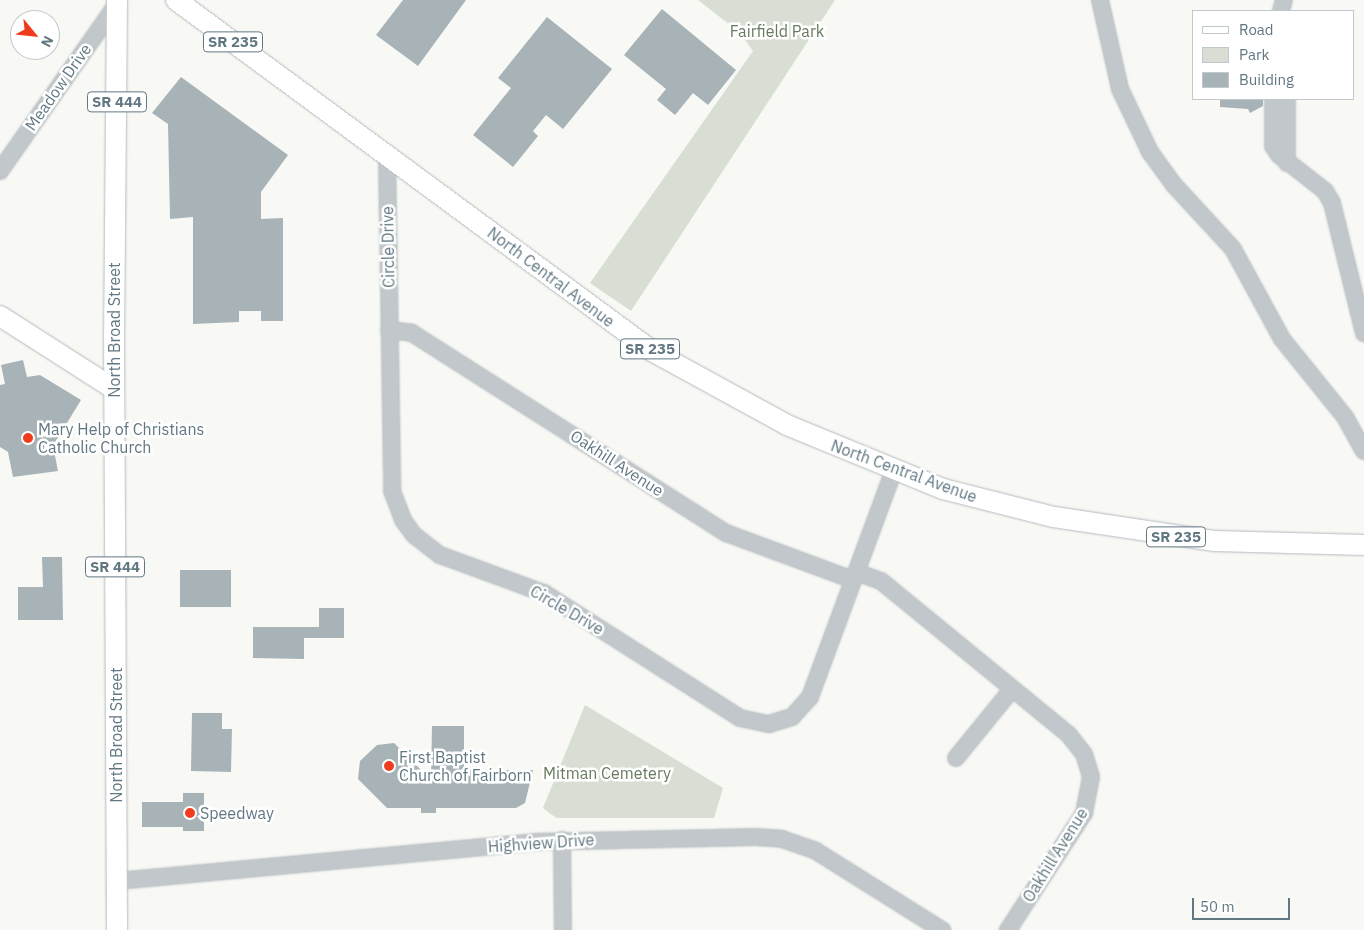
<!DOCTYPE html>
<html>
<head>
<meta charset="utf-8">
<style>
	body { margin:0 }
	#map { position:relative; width:1364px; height:930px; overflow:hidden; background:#f8f8f5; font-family:"IBM Plex Sans",sans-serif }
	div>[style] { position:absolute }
	.green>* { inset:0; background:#d8ded4 }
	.building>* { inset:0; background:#a7b3b7; transform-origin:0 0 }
	.roads { filter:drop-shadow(0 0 1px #b4bbbe) drop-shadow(0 0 1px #b4bbbe) }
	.minor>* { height:16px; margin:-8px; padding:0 8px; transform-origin:8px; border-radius:8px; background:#c1c7ca }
	.major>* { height:20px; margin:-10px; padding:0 10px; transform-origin:10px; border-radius:10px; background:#fff }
	.dots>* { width:14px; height:14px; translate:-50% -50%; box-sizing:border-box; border:2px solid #fff; border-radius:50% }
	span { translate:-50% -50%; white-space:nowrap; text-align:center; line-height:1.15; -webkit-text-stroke:5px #fff; paint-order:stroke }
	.shield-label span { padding:1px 4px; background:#fff; border:1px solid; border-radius:4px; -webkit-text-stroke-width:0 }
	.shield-label { font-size:15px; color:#617782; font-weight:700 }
	.park-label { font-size:16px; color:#677a60 }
	.street-label { font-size:16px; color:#617782 }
	.poi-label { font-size:16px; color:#617782 }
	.left { translate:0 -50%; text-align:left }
	.legend { position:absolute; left:1192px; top:10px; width:162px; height:90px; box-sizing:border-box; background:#fff; border:1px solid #c0c9cd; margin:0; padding:6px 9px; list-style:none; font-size:15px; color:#617782 }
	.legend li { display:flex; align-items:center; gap:10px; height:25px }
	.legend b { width:25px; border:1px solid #c0c9cd }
	.north { position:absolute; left:10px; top:10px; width:50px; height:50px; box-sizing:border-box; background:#fff; border:1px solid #c0c9cd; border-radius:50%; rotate:118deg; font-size:14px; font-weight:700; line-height:20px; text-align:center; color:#617782 }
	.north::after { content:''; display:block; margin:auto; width:18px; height:22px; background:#ef3c1e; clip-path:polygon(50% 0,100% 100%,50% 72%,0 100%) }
	.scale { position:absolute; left:1192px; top:898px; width:98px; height:22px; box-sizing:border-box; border:2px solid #617782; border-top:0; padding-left:6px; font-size:15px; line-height:18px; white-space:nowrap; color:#617782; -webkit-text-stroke:4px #fff; paint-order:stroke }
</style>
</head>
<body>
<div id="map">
	<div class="green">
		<i style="clip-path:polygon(698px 0,835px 0,631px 311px,590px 283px,753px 51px,739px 32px)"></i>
		<i style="clip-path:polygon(585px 705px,723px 788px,714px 818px,557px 818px,549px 813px,543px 808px)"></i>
	</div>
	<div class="building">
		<i style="clip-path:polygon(403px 0,466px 0,418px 66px,376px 35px)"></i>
		<i style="clip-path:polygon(662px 9px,736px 70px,708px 105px,693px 93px,675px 115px,657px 100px,666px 89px,624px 55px)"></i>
		<i style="clip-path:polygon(547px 17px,612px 69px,563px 129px,546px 115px,533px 131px,538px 136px,513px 167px,473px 135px,511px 88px,498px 78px)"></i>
		<i style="clip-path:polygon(181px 77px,288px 155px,261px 192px,261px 219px,283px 218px,283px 321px,261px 321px,261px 311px,239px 311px,239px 322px,193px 324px,193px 217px,170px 219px,168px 124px,152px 113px)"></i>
		<i style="clip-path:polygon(1220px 99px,1263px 99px,1263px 106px,1250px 113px,1248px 109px,1220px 107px)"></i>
		<i style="clip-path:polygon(23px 360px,27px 377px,40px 375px,81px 400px,53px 446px,58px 471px,13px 477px,8px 452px,0 447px,0 385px,5px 384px,1px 365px)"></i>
		<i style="clip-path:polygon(42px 557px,62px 557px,63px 620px,18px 620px,18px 587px,43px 587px)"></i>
		<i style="left:180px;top:570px;width:51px;height:37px"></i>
		<i style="clip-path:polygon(319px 608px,344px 608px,344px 638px,304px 638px,304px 659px,253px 658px,253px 627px,319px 627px)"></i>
		<i style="clip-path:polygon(192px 713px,222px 713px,222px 729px,232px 729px,231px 772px,191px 771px)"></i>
		<i style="clip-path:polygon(432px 726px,464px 726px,464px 770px,533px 770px,525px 803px,516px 808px,436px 808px,436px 813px,421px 813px,421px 808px,387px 808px,358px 779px,360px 761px,377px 745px,394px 743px,431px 780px)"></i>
		<i style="clip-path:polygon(183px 793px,204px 793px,204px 831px,183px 831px,183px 827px,142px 827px,142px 802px,183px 802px)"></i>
	</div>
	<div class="roads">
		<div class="minor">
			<i style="left:1100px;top:0;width:91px;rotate:77.3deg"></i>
			<i style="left:1120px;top:89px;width:70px;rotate:64.5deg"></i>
			<i style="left:1150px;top:152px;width:41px;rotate:54deg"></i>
			<i style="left:1174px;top:185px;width:87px;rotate:47.3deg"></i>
			<i style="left:1233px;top:249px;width:102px;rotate:61.4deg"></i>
			<i style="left:1282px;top:339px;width:100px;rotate:51.1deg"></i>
			<i style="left:1345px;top:417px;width:39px;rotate:61deg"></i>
			<i style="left:1281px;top:11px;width:11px;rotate:-75deg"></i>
			<i style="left:1273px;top:99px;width:47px;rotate:90deg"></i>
			<i style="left:1273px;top:146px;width:11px;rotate:56deg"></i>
			<i style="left:1279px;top:155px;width:58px;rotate:38deg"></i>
			<i style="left:1325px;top:191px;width:14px;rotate:60deg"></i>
			<i style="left:1332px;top:203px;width:134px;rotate:76.2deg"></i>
			<i style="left:1287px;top:99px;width:64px;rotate:90deg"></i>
			<i style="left:387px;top:155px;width:336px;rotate:89.1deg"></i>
			<i style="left:392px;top:491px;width:31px;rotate:69deg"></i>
			<i style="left:403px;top:520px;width:19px;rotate:54deg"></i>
			<i style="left:414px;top:535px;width:33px;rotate:38deg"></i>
			<i style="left:440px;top:555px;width:111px;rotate:20.1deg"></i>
			<i style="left:544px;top:593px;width:232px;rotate:32.5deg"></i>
			<i style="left:740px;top:718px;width:30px;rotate:12deg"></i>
			<i style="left:769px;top:724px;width:24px;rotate:-17deg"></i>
			<i style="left:792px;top:717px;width:27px;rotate:-48deg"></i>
			<i style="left:810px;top:697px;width:242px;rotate:-69.7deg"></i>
			<i style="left:0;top:171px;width:204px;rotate:-55deg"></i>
			<i style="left:389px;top:330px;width:23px;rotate:7deg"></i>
			<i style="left:412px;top:333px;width:372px;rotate:32.5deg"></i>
			<i style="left:726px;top:533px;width:135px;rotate:20.3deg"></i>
			<i style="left:856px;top:572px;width:27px;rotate:20deg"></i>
			<i style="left:881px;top:581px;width:243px;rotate:39.3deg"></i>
			<i style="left:1069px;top:735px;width:24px;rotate:52deg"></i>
			<i style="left:1084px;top:754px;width:24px;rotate:73deg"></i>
			<i style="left:1091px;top:777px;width:37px;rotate:101deg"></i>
			<i style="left:1084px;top:813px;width:140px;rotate:123deg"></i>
			<i style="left:956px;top:758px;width:89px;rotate:-50.9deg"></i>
			<i style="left:562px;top:840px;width:90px;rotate:89.4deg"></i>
			<i style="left:117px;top:881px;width:419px;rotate:-5.3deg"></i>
			<i style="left:534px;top:842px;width:222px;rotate:-1.3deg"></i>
			<i style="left:756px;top:837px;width:26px;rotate:4deg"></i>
			<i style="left:782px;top:839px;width:36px;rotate:19deg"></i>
			<i style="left:816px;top:851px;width:149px;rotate:32.1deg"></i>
		</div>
		<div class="major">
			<i style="left:117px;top:0;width:333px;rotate:90.5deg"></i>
			<i style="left:114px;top:333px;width:597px;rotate:89.71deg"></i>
			<i style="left:176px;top:0;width:591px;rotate:36.4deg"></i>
			<i style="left:652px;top:351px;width:154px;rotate:28.7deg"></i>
			<i style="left:787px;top:425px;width:169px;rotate:22.3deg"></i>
			<i style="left:943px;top:489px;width:114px;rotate:14.2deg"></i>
			<i style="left:1054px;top:517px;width:163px;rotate:8.5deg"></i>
			<i style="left:1215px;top:541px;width:149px;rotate:1.5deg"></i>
			<i style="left:0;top:316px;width:135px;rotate:32.6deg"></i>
		</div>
	</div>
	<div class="dots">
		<i style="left:28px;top:438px;background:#ef3c1e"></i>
		<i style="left:389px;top:766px;background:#ef3c1e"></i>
		<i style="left:190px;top:813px;background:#ef3c1e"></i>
	</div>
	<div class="shield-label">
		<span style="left:233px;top:42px">SR 235</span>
		<span style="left:117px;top:102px">SR 444</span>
		<span style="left:650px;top:349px">SR 235</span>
		<span style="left:1176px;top:537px">SR 235</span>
		<span style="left:115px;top:567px">SR 444</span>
	</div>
	<div class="park-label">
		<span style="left:777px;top:31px">Fairfield Park</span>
		<span style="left:607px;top:773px">Mitman Cemetery</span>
	</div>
	<div class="street-label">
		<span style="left:58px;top:87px;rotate:-55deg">Meadow Drive</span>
		<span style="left:388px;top:247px;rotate:-91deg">Circle Drive</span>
		<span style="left:551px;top:277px;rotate:37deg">North Central Avenue</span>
		<span style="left:114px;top:330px;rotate:-90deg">North Broad Street</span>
		<span style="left:617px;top:463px;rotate:33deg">Oakhill Avenue</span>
		<span style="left:904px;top:471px;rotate:20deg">North Central Avenue</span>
		<span style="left:567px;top:610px;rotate:30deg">Circle Drive</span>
		<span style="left:116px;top:735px;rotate:-90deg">North Broad Street</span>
		<span style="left:541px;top:843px;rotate:-4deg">Highview Drive</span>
		<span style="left:1055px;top:855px;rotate:-58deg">Oakhill Avenue</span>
	</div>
	<div class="poi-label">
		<span class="left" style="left:38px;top:438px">Mary Help of Christians<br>Catholic Church</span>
		<span class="left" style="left:399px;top:766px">First Baptist<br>Church of Fairborn</span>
		<span class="left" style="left:200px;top:813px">Speedway</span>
	</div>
	<ul class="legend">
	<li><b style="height:6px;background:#fff"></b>Road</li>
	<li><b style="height:14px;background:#d8ded4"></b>Park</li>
	<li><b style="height:14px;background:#a7b3b7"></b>Building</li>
	</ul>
	<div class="north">N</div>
	<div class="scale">50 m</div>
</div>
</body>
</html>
